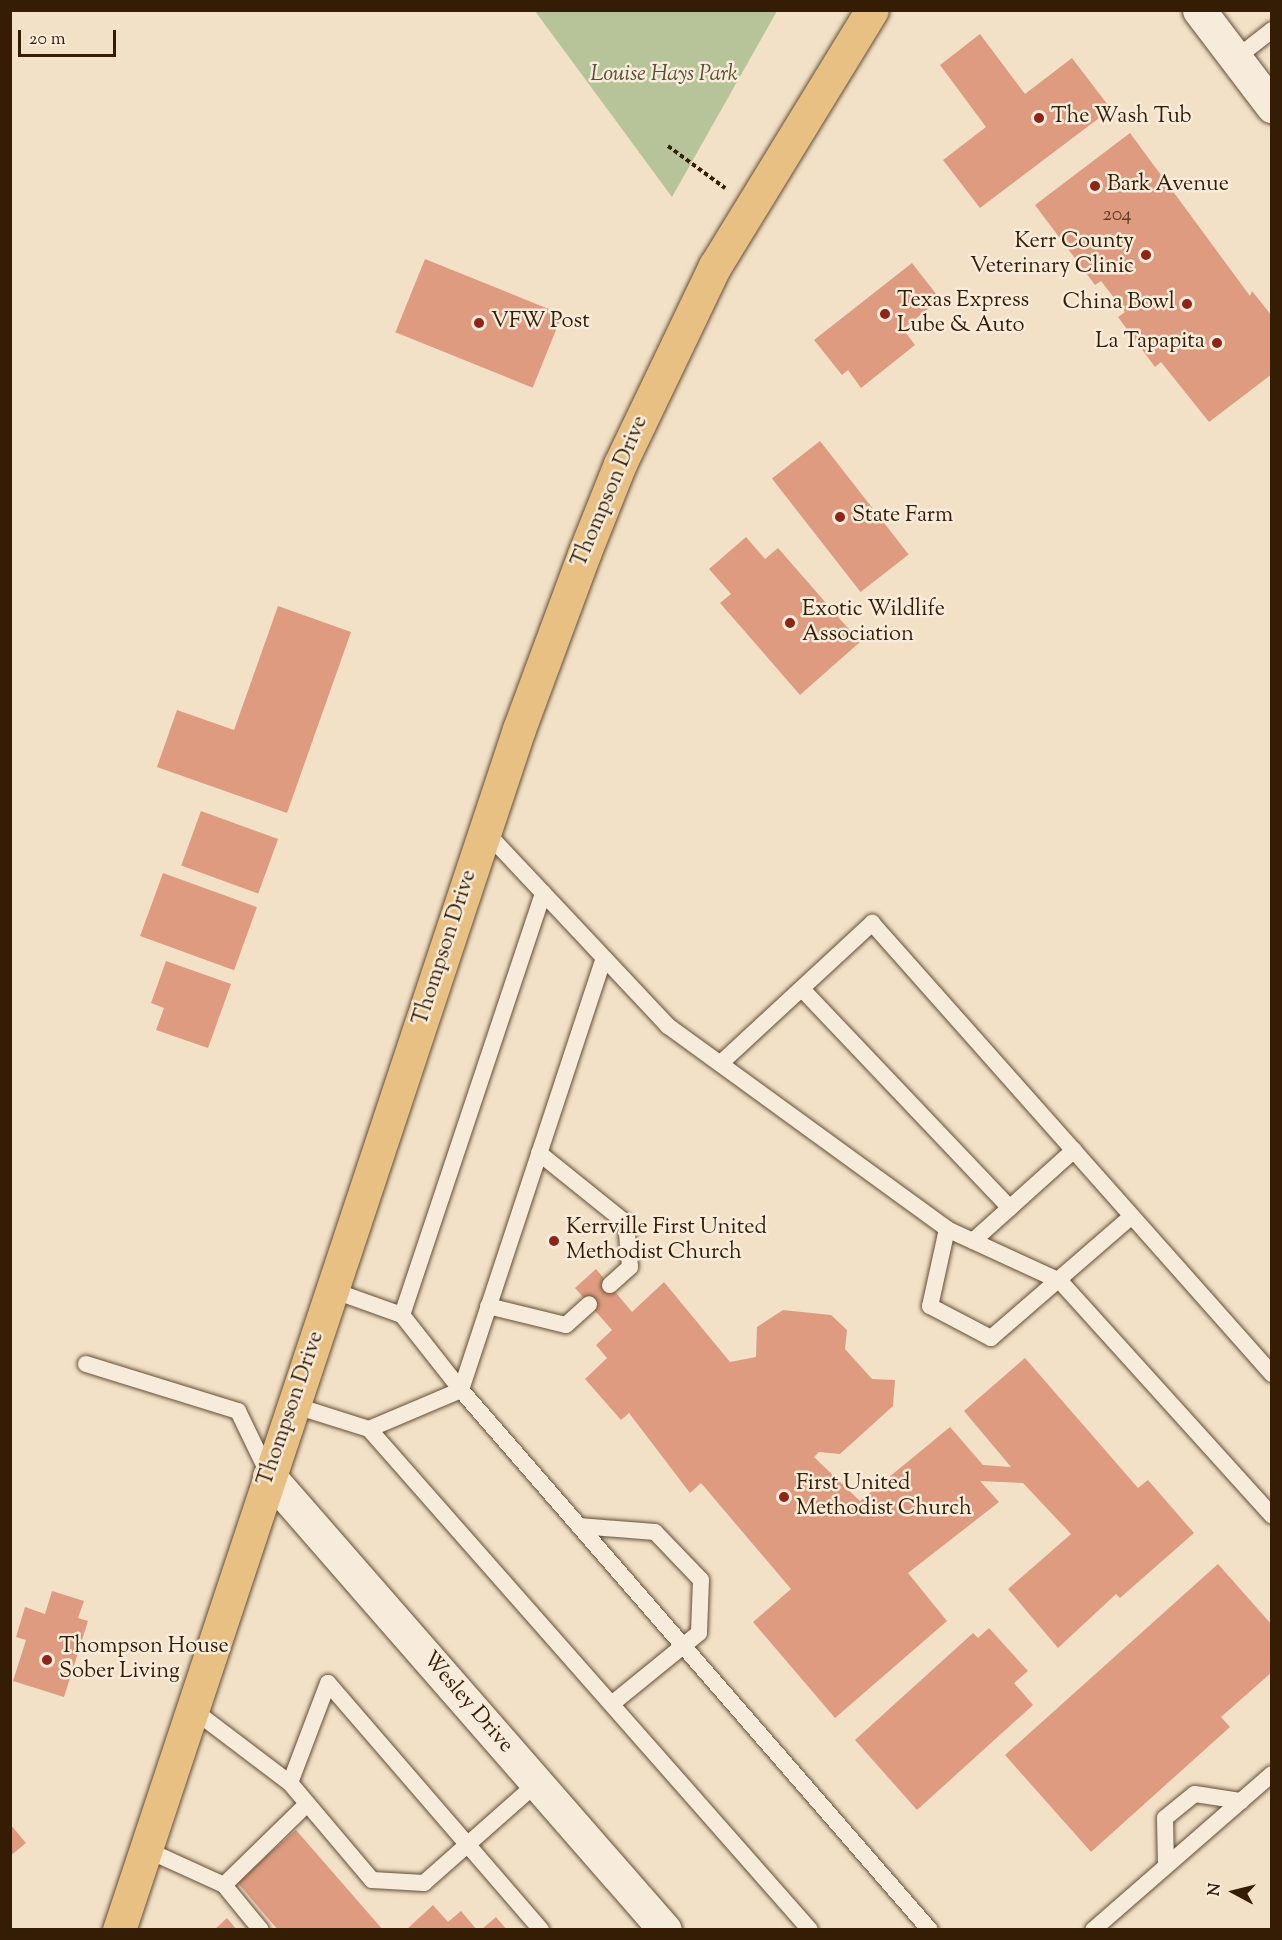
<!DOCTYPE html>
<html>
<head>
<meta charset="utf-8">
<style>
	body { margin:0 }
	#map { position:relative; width:1282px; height:1940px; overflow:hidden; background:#f2e1c7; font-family:"Sorts Mill Goudy",serif }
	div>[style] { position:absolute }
	.green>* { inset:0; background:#b7c398 }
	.building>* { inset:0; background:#de9b80; transform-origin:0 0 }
	.path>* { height:4px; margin-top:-2px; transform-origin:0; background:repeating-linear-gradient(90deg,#351d05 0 4.5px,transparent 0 7.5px) }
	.roads { filter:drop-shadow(0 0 2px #644e36) drop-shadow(0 0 2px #644e36) }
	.service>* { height:16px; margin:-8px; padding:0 8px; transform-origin:8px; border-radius:8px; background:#f7ecdb }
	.minor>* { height:33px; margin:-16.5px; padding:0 16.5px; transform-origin:16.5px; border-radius:16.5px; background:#f7ecdb }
	.primary>* { height:33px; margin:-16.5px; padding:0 16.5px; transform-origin:16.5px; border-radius:16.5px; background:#e9c084 }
	.dots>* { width:16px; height:16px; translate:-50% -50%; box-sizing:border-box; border:3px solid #f7ecdb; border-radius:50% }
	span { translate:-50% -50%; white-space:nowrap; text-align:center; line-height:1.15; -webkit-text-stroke:5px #f7ecdb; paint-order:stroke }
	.number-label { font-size:20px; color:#5f3c24 }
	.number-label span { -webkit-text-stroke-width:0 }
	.park-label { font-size:22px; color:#5c4f31; font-style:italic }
	.poi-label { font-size:22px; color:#351d05 }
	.left { translate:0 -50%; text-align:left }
	.right { translate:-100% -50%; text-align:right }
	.street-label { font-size:22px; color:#351d05 }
	.frame { position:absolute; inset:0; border:12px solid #351d05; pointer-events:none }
	.north { position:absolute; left:1204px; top:1862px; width:60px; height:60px; -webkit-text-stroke:4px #f7ecdb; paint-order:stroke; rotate:277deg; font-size:16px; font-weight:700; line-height:24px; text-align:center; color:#351d05 }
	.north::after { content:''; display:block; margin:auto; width:21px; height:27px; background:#351d05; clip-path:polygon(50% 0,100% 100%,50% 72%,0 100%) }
	.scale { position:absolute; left:18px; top:30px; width:98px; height:27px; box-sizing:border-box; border:3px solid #351d05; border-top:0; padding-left:8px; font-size:18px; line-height:21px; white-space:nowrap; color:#351d05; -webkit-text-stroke:4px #f7ecdb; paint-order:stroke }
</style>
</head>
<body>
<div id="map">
	<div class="green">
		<i style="clip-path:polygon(535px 11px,777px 11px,672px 197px)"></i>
	</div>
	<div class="building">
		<i style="clip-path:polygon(980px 34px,1025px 94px,1072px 58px,1111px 109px,980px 208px,943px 160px,986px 127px,940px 65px)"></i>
		<i style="clip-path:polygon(1130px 133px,1250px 296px,1252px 291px,1272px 316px,1272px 374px,1209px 422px,1161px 362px,1155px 367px,1118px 317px,1125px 312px,1101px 281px,1095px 285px,1035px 205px)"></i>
		<i style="left:425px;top:259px;width:148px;height:79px;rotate:22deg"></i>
		<i style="clip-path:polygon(912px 263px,940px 299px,903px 329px,915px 345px,861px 388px,848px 370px,842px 375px,814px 340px)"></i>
		<i style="left:820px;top:441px;width:144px;height:61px;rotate:52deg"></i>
		<i style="clip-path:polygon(746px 537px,765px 559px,778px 548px,860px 642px,800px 695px,720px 603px,731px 594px,709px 569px)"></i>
		<i style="clip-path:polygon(278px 606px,351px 632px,287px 813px,157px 767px,177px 710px,234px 730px)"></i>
		<i style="left:201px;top:811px;width:82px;height:58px;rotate:20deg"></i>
		<i style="left:163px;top:873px;width:100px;height:67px;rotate:20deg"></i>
		<i style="clip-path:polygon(166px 961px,231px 984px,208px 1048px,156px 1030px,164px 1008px,151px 1003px)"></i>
		<i style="clip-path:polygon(596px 1269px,632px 1312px,664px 1282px,730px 1362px,756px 1357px,757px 1327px,783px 1310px,831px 1315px,847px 1330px,845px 1349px,872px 1379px,895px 1380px,893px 1406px,840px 1454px,819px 1452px,814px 1457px,860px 1501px,950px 1427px,983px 1465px,1011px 1467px,964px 1411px,1025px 1358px,1138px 1488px,1148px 1480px,1194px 1533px,1120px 1598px,1116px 1594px,1058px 1648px,1008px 1589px,1071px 1534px,1023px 1483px,980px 1481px,999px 1502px,908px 1573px,947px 1621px,835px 1718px,753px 1622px,791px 1589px,701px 1483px,690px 1493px,629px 1413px,621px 1420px,585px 1379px,607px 1358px,596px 1345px,612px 1330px,575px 1288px)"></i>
		<i style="clip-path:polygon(1218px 1564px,1272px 1625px,1272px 1672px,1221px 1717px,1230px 1727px,1091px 1852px,1005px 1755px)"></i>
		<i style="clip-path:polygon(52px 1591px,84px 1601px,78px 1618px,88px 1621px,64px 1697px,13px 1681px,26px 1640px,16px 1637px,25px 1607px,45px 1614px)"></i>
		<i style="clip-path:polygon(989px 1628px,1028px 1671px,1014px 1683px,1033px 1705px,917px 1810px,855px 1740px,973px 1633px,978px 1638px)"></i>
		<i style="clip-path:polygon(10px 1824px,26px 1843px,10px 1856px)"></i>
		<i style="clip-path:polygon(296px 1830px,383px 1930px,278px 1930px,237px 1882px)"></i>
		<i style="clip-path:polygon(433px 1905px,448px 1922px,461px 1911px,477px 1930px,406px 1930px)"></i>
		<i style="clip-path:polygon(496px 1917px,507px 1930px,481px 1930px)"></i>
		<i style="clip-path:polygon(227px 1918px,237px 1930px,214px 1930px)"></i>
	</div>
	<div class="path">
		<i style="left:668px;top:146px;width:71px;rotate:36.4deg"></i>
	</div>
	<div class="roads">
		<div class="service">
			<i style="left:1235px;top:59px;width:47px;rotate:-38.1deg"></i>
			<i style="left:485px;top:831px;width:267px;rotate:46.8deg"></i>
			<i style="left:668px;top:1026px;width:345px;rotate:36deg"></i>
			<i style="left:947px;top:1229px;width:124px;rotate:24.7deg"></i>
			<i style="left:1060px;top:1281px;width:316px;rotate:47.9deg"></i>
			<i style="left:802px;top:989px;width:302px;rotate:46.5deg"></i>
			<i style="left:722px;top:1062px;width:205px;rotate:-42.8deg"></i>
			<i style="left:872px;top:923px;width:603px;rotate:48.43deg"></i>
			<i style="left:539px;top:1153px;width:112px;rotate:38.8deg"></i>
			<i style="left:626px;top:1223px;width:44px;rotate:84.8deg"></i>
			<i style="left:630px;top:1267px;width:27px;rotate:138deg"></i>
			<i style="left:947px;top:1229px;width:79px;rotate:102.4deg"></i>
			<i style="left:930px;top:1306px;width:69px;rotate:27.7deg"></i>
			<i style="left:991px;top:1338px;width:186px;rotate:-40.9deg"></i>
			<i style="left:973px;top:1241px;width:136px;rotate:-42deg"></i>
			<i style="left:332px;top:1290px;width:74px;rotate:19.7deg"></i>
			<i style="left:402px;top:1315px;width:95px;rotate:51.8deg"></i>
			<i style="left:461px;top:1390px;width:715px;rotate:49.03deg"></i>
			<i style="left:488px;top:1306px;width:80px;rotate:13.7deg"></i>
			<i style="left:566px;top:1325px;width:31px;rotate:-42deg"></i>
			<i style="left:402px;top:1315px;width:445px;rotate:-71.5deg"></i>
			<i style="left:86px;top:1364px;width:159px;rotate:17.2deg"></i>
			<i style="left:238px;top:1411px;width:71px;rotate:64.2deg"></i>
			<i style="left:293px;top:1405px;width:80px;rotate:17.5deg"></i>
			<i style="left:369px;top:1429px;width:667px;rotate:48.64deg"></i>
			<i style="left:369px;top:1429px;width:100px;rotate:-23deg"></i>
			<i style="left:461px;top:1390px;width:453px;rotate:-71.7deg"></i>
			<i style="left:579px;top:1526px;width:76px;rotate:4.5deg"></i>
			<i style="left:655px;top:1532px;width:66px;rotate:46.2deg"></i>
			<i style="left:701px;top:1580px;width:53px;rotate:92.2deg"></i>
			<i style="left:699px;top:1633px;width:111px;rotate:140.9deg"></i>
			<i style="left:192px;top:1709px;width:123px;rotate:37.1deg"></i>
			<i style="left:290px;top:1783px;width:127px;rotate:49.8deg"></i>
			<i style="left:372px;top:1880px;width:52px;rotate:3.3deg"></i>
			<i style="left:424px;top:1883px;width:151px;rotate:-41.5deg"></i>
			<i style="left:290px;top:1783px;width:107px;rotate:-69.2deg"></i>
			<i style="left:328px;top:1683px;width:326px;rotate:49.2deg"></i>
			<i style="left:145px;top:1849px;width:87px;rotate:24.5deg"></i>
			<i style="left:224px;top:1885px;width:58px;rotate:50.6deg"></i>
			<i style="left:1166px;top:1866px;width:48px;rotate:-91.2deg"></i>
			<i style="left:1165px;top:1818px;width:38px;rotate:-39deg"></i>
			<i style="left:1195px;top:1794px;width:47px;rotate:8.7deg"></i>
			<i style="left:224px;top:1885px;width:116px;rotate:-44.3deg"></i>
			<i style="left:1093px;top:1930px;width:237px;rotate:-41.1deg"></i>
		</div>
		<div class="minor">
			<i style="left:1199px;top:10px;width:121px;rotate:52.8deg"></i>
			<i style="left:269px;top:1476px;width:602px;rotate:48.9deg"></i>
		</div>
		<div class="primary">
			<i style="left:119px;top:1930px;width:1266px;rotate:-71.58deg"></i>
			<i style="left:519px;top:729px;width:187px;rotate:-69.6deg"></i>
			<i style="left:584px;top:554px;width:97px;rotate:-68.2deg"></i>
			<i style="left:620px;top:464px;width:220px;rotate:-64.4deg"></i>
			<i style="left:715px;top:266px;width:300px;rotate:-58.5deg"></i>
		</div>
	</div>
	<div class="dots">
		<i style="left:1039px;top:118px;background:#8f2418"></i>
		<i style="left:1095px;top:186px;background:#8f2418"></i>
		<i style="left:1146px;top:255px;background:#8f2418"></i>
		<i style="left:1187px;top:304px;background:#8f2418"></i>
		<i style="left:885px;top:314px;background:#8f2418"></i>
		<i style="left:479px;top:323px;background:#8f2418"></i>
		<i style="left:1217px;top:343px;background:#8f2418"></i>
		<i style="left:840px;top:517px;background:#8f2418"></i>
		<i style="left:790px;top:623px;background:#8f2418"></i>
		<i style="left:554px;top:1241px;background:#8f2418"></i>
		<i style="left:784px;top:1497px;background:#8f2418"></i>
		<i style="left:47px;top:1660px;background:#8f2418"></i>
	</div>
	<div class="number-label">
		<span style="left:1117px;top:215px">204</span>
	</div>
	<div class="park-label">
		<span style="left:664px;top:76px">Louise Hays Park</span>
	</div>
	<div class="poi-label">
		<span class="left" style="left:1051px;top:118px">The Wash Tub</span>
		<span class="left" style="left:1107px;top:186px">Bark Avenue</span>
		<span class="right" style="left:1134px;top:255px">Kerr County<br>Veterinary Clinic</span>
		<span class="left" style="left:897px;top:314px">Texas Express<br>Lube &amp; Auto</span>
		<span class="right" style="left:1175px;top:304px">China Bowl</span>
		<span class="left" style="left:491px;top:323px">VFW Post</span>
		<span class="right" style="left:1205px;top:343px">La Tapapita</span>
		<span class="left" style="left:852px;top:517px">State Farm</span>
		<span class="left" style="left:802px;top:623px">Exotic Wildlife<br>Association</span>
		<span class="left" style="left:566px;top:1241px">Kerrville First United<br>Methodist Church</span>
		<span class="left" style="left:796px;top:1497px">First United<br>Methodist Church</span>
		<span class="left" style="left:59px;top:1660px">Thompson House<br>Sober Living</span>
	</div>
	<div class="street-label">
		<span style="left:611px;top:492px;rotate:-67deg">Thompson Drive</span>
		<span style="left:446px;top:948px;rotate:-72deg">Thompson Drive</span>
		<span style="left:292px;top:1409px;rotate:-71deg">Thompson Drive</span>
		<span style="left:467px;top:1703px;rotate:49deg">Wesley Drive</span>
	</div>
	<div class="frame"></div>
	<div class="north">N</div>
	<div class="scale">20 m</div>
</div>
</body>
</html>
